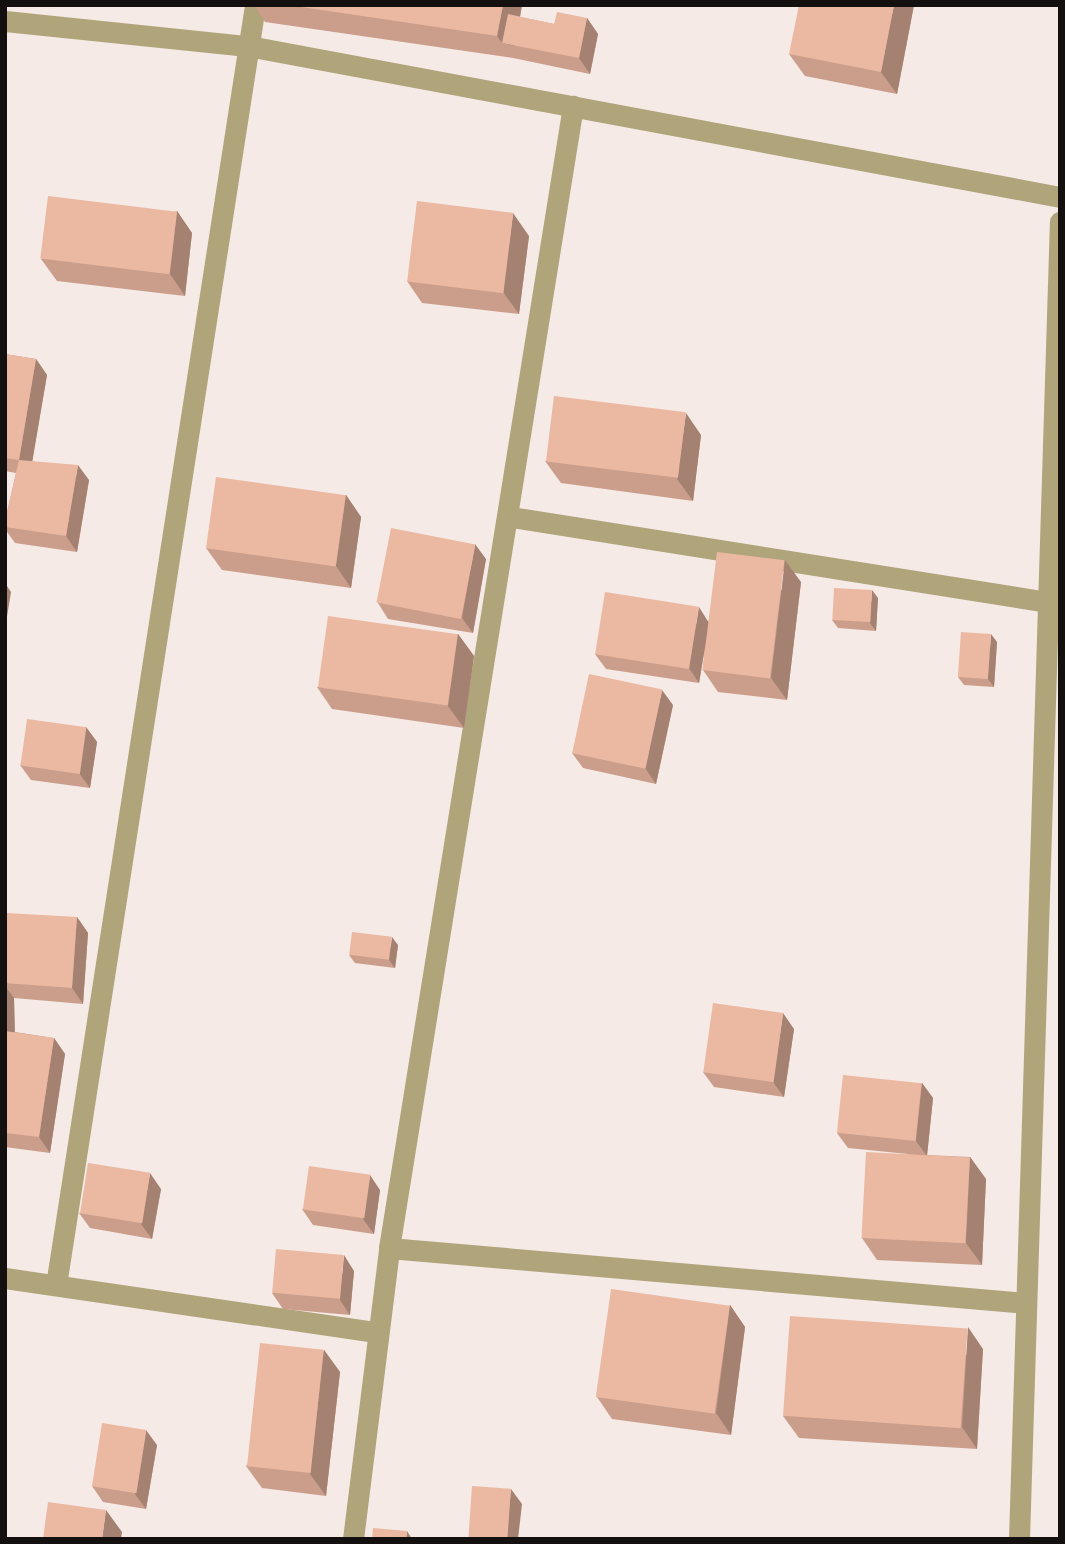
<!DOCTYPE html>
<html>
<head>
<meta charset="utf-8">
<style>
	body { margin:0 }
	#map { position:relative; width:1065px; height:1544px; overflow:hidden; background:#f5eae6; font-family:"Roboto Serif",serif }
	div>[style] { position:absolute }
	.minor>* { height:21px; margin:-10.5px; padding:0 10.5px; transform-origin:10.5px; border-radius:10.5px; background:#b0a47b }
	.wall>* { inset:0; background:#ca9e8b }
	.shaded-wall>* { inset:0; background:#a48171 }
	.building>* { inset:0; background:#ebb8a2; transform-origin:0 0 }
	span { translate:-50% -50%; white-space:nowrap; text-align:center; line-height:1.15; -webkit-text-stroke:5px #f5eae6; paint-order:stroke }
	.frame { position:absolute; inset:0; border:7px solid #13100f; pointer-events:none }
</style>
</head>
<body>
<div id="map">
	<div class="minor">
		<i style="left:5px;top:21px;width:244px;rotate:5.9deg"></i>
		<i style="left:248px;top:46px;width:826px;rotate:10.53deg"></i>
		<i style="left:511px;top:517px;width:544px;rotate:8.99deg"></i>
		<i style="left:389px;top:1248px;width:639px;rotate:4.93deg"></i>
		<i style="left:5px;top:1278px;width:375px;rotate:8.3deg"></i>
		<i style="left:56px;top:1285px;width:1295px;rotate:-81.16deg"></i>
		<i style="left:353px;top:1539px;width:293px;rotate:-82.9deg"></i>
		<i style="left:389px;top:1248px;width:1157px;rotate:-80.85deg"></i>
		<i style="left:1019px;top:1539px;width:1318px;rotate:-88.22deg"></i>
	</div>
	<div class="wall">
		<i style="clip-path:polygon(254px 5px,522px 5px,520px 17px,554px 24px,587px 18px,598px 34px,590px 74px,513px 58px,265px 22px)"></i>
		<i style="clip-path:polygon(914px 5px,897px 94px,805px 76px,789px 54px)"></i>
		<i style="clip-path:polygon(177px 211px,192px 233px,185px 296px,57px 281px,41px 259px)"></i>
		<i style="clip-path:polygon(529px 236px,519px 314px,422px 303px,407px 281px)"></i>
		<i style="clip-path:polygon(5px 354px,36px 359px,47px 375px,32px 461px,89px 480px,77px 552px,15px 543px,5px 529px,5px 521px,16px 473px,5px 471px)"></i>
		<i style="clip-path:polygon(701px 435px,693px 501px,561px 483px,545px 461px)"></i>
		<i style="clip-path:polygon(346px 495px,361px 517px,351px 588px,222px 570px,206px 548px)"></i>
		<i style="clip-path:polygon(486px 559px,473px 633px,388px 619px,378px 603px)"></i>
		<i style="clip-path:polygon(801px 582px,787px 700px,718px 692px,703px 670px,705px 648px,699px 683px,606px 669px,595px 654px,708px 621px)"></i>
		<i style="clip-path:polygon(878px 598px,876px 631px,838px 628px,832px 620px)"></i>
		<i style="clip-path:polygon(458px 634px,474px 656px,464px 728px,332px 709px,317px 687px)"></i>
		<i style="clip-path:polygon(997px 642px,994px 687px,964px 685px,958px 677px)"></i>
		<i style="clip-path:polygon(673px 705px,656px 784px,583px 768px,572px 753px)"></i>
		<i style="clip-path:polygon(86px 727px,97px 742px,90px 788px,31px 780px,20px 765px)"></i>
		<i style="clip-path:polygon(77px 917px,88px 933px,83px 1004px,14px 998px,15px 1032px,54px 1038px,65px 1054px,50px 1153px,5px 1147px,5px 946px)"></i>
		<i style="clip-path:polygon(398px 945px,395px 968px,355px 963px,349px 955px)"></i>
		<i style="clip-path:polygon(794px 1029px,784px 1097px,714px 1087px,703px 1072px)"></i>
		<i style="clip-path:polygon(922px 1083px,933px 1098px,927px 1155px,970px 1157px,986px 1179px,982px 1265px,877px 1260px,862px 1238px,908px 1154px,848px 1148px,837px 1133px)"></i>
		<i style="clip-path:polygon(161px 1189px,152px 1239px,90px 1228px,79px 1213px)"></i>
		<i style="clip-path:polygon(380px 1190px,374px 1234px,313px 1225px,302px 1209px)"></i>
		<i style="clip-path:polygon(354px 1271px,350px 1315px,283px 1309px,272px 1293px)"></i>
		<i style="clip-path:polygon(730px 1305px,745px 1327px,731px 1435px,612px 1419px,597px 1397px)"></i>
		<i style="clip-path:polygon(983px 1349px,977px 1449px,799px 1438px,783px 1416px)"></i>
		<i style="clip-path:polygon(324px 1350px,340px 1372px,326px 1496px,262px 1488px,246px 1466px)"></i>
		<i style="clip-path:polygon(157px 1445px,146px 1509px,103px 1502px,92px 1486px)"></i>
	</div>
	<div class="shaded-wall">
		<i style="clip-path:polygon(503px 5px,522px 5px,515px 46px,502px 43px,497px 36px)"></i>
		<i style="clip-path:polygon(894px 5px,914px 5px,897px 94px,881px 72px)"></i>
		<i style="clip-path:polygon(587px 18px,598px 34px,590px 74px,579px 58px)"></i>
		<i style="clip-path:polygon(177px 211px,192px 233px,185px 296px,170px 274px)"></i>
		<i style="clip-path:polygon(513px 213px,529px 236px,519px 314px,503px 292px)"></i>
		<i style="clip-path:polygon(36px 359px,47px 375px,30px 475px,19px 460px)"></i>
		<i style="clip-path:polygon(686px 413px,701px 435px,693px 501px,677px 479px)"></i>
		<i style="clip-path:polygon(78px 465px,89px 480px,77px 552px,66px 536px)"></i>
		<i style="clip-path:polygon(346px 495px,361px 517px,351px 588px,336px 566px)"></i>
		<i style="clip-path:polygon(475px 544px,486px 559px,473px 633px,462px 618px)"></i>
		<i style="clip-path:polygon(785px 560px,801px 582px,787px 700px,771px 678px)"></i>
		<i style="clip-path:polygon(5px 583px,11px 592px,5px 629px)"></i>
		<i style="clip-path:polygon(872px 590px,878px 598px,876px 631px,870px 623px)"></i>
		<i style="clip-path:polygon(699px 607px,709px 623px,699px 683px,689px 668px)"></i>
		<i style="clip-path:polygon(458px 634px,474px 656px,464px 728px,448px 706px)"></i>
		<i style="clip-path:polygon(991px 634px,997px 642px,994px 687px,988px 679px)"></i>
		<i style="clip-path:polygon(662px 690px,673px 705px,656px 784px,645px 768px)"></i>
		<i style="clip-path:polygon(86px 727px,97px 742px,90px 788px,79px 773px)"></i>
		<i style="clip-path:polygon(77px 917px,88px 933px,83px 1004px,72px 988px)"></i>
		<i style="clip-path:polygon(392px 937px,398px 945px,395px 968px,389px 960px)"></i>
		<i style="clip-path:polygon(5px 986px,14px 998px,15px 1046px,5px 1032px)"></i>
		<i style="clip-path:polygon(783px 1013px,794px 1029px,784px 1097px,773px 1082px)"></i>
		<i style="clip-path:polygon(54px 1038px,65px 1054px,50px 1153px,39px 1137px)"></i>
		<i style="clip-path:polygon(922px 1083px,933px 1098px,927px 1156px,916px 1141px)"></i>
		<i style="clip-path:polygon(970px 1157px,986px 1179px,982px 1265px,966px 1243px)"></i>
		<i style="clip-path:polygon(150px 1173px,161px 1189px,152px 1239px,141px 1224px)"></i>
		<i style="clip-path:polygon(370px 1175px,380px 1190px,374px 1234px,363px 1219px)"></i>
		<i style="clip-path:polygon(344px 1255px,354px 1271px,350px 1315px,340px 1300px)"></i>
		<i style="clip-path:polygon(730px 1305px,745px 1327px,731px 1435px,716px 1413px)"></i>
		<i style="clip-path:polygon(968px 1327px,983px 1349px,977px 1449px,962px 1427px)"></i>
		<i style="clip-path:polygon(324px 1350px,340px 1372px,326px 1496px,310px 1474px)"></i>
		<i style="clip-path:polygon(146px 1430px,157px 1445px,146px 1509px,135px 1494px)"></i>
		<i style="clip-path:polygon(511px 1489px,522px 1504px,518px 1539px,506px 1539px)"></i>
		<i style="clip-path:polygon(106px 1510px,122px 1532px,121px 1539px,102px 1539px)"></i>
		<i style="clip-path:polygon(407px 1531px,412px 1539px,406px 1539px)"></i>
	</div>
	<div class="building">
		<i style="clip-path:polygon(288px 5px,503px 5px,497px 36px)"></i>
		<i style="clip-path:polygon(799px 5px,894px 5px,881px 72px,789px 54px)"></i>
		<i style="clip-path:polygon(557px 12px,587px 18px,579px 58px,502px 43px,508px 14px,554px 24px)"></i>
		<i style="left:48px;top:196px;width:130px;height:63px;rotate:7deg"></i>
		<i style="left:417px;top:201px;width:97px;height:81px;rotate:7deg"></i>
		<i style="clip-path:polygon(5px 354px,36px 359px,19px 460px,5px 458px)"></i>
		<i style="left:554px;top:396px;width:133px;height:66px;rotate:7deg"></i>
		<i style="clip-path:polygon(19px 460px,78px 465px,66px 536px,5px 527px,5px 521px)"></i>
		<i style="left:216px;top:477px;width:131px;height:72px;rotate:8deg"></i>
		<i style="left:391px;top:528px;width:86px;height:76px;rotate:11deg"></i>
		<i style="left:717px;top:552px;width:68px;height:119px;rotate:7deg"></i>
		<i style="left:834px;top:588px;width:38px;height:32px;rotate:3deg"></i>
		<i style="left:605px;top:592px;width:95px;height:63px;rotate:9deg"></i>
		<i style="left:328px;top:616px;width:131px;height:72px;rotate:8deg"></i>
		<i style="left:961px;top:632px;width:30px;height:45px;rotate:4deg"></i>
		<i style="left:589px;top:674px;width:75px;height:81px;rotate:12deg"></i>
		<i style="left:27px;top:719px;width:60px;height:47px;rotate:8deg"></i>
		<i style="clip-path:polygon(7px 913px,77px 917px,72px 988px,5px 983px,5px 946px)"></i>
		<i style="left:352px;top:932px;width:40px;height:23px;rotate:7deg"></i>
		<i style="left:713px;top:1003px;width:71px;height:70px;rotate:8deg"></i>
		<i style="clip-path:polygon(5px 1031px,54px 1038px,39px 1137px,5px 1133px)"></i>
		<i style="left:843px;top:1075px;width:79px;height:58px;rotate:6deg"></i>
		<i style="left:866px;top:1152px;width:104px;height:86px;rotate:3deg"></i>
		<i style="left:88px;top:1163px;width:63px;height:51px;rotate:9deg"></i>
		<i style="left:309px;top:1166px;width:62px;height:44px;rotate:8deg"></i>
		<i style="left:276px;top:1249px;width:68px;height:44px;rotate:5deg"></i>
		<i style="left:611px;top:1289px;width:120px;height:109px;rotate:8deg"></i>
		<i style="left:790px;top:1316px;width:178px;height:100px;rotate:4deg"></i>
		<i style="left:260px;top:1343px;width:64px;height:124px;rotate:6deg"></i>
		<i style="left:102px;top:1423px;width:45px;height:64px;rotate:9deg"></i>
		<i style="left:472px;top:1486px;width:39px;height:53px;rotate:4deg"></i>
		<i style="clip-path:polygon(48px 1502px,106px 1510px,102px 1539px,43px 1539px)"></i>
		<i style="clip-path:polygon(373px 1528px,407px 1531px,406px 1539px,372px 1539px)"></i>
	</div>
	<div class="frame"></div>
</div>
</body>
</html>
